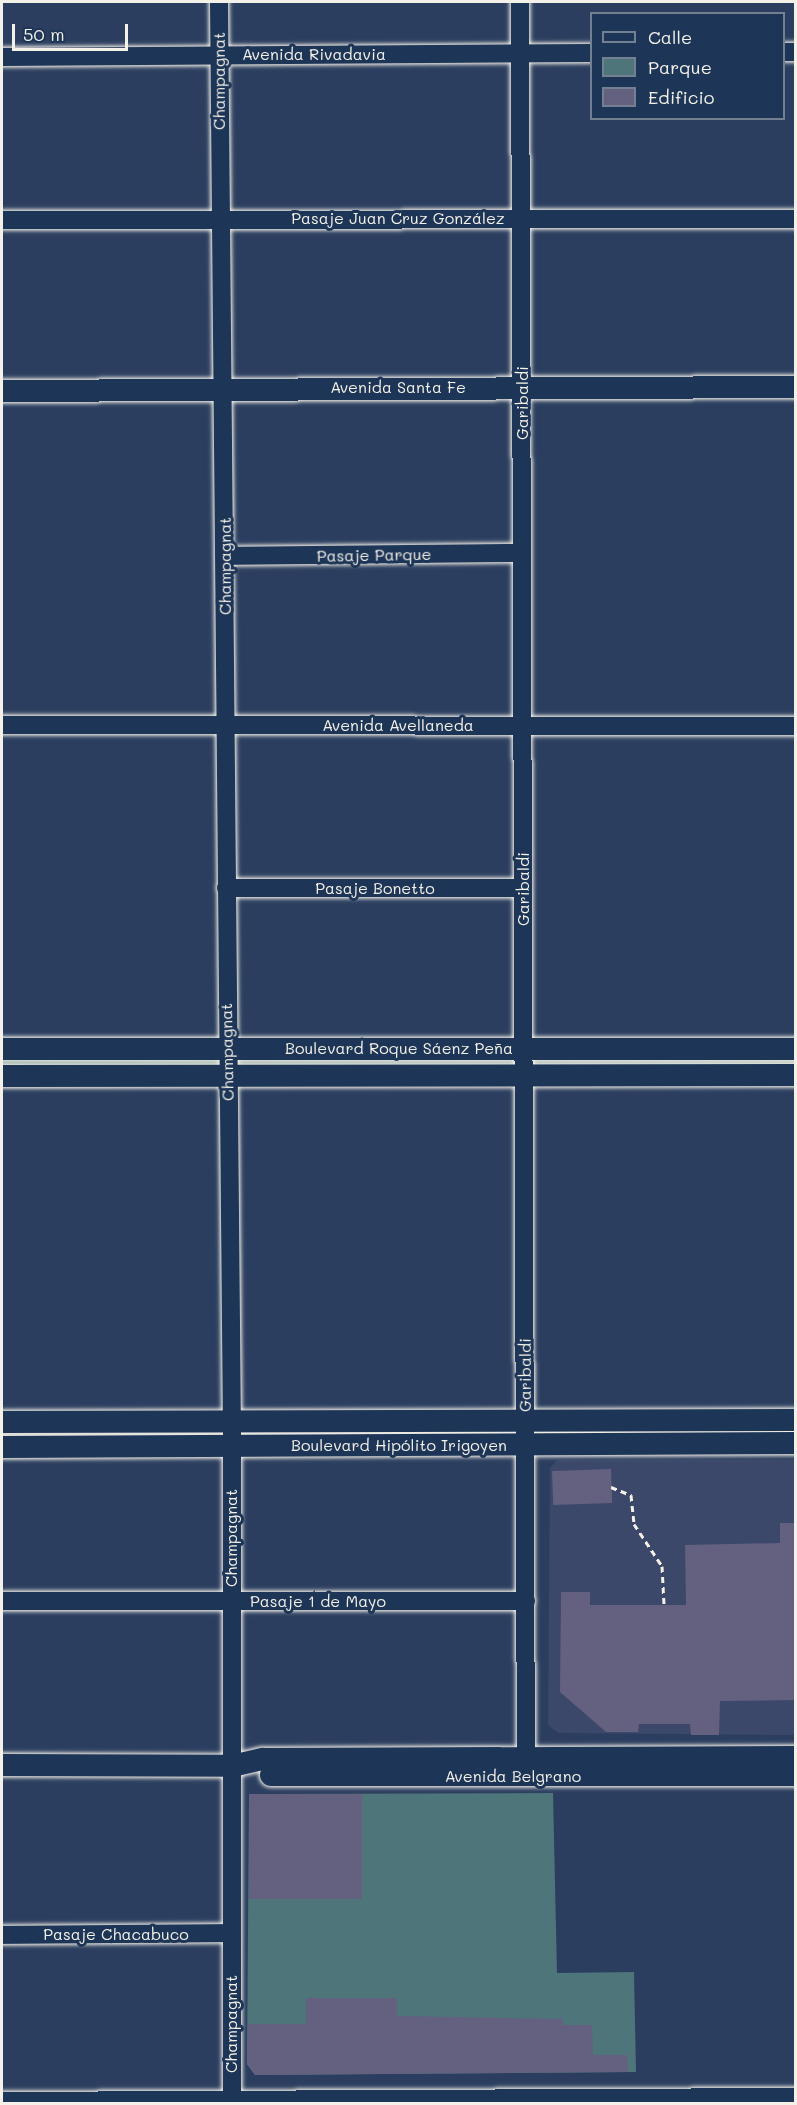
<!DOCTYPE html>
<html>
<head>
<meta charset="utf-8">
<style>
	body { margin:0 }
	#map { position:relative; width:797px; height:2105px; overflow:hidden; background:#2b3e5f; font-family:Mali,sans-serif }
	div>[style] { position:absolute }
	.built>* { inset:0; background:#3c4869 }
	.green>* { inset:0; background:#4d757a }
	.building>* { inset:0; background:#646180; transform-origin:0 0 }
	.path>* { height:3px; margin-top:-1.5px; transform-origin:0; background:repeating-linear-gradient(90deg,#f4f1e8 0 6px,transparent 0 10.5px) }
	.roads { filter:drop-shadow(0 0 2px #f4f1e8) drop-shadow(0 0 2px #f4f1e8) }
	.minor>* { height:18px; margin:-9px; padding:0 9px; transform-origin:9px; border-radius:9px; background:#1d3557 }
	.tertiary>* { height:22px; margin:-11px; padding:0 11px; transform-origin:11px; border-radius:11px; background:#1d3557 }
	span { translate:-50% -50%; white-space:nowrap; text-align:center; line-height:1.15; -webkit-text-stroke:6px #1d3557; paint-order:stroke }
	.street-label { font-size:16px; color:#f4f1e8 }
	.frame { position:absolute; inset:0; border:3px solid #f4f1e8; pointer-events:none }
	.legend { position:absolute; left:590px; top:12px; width:195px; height:108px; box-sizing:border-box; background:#1d3557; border:2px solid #738091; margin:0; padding:8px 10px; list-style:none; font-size:18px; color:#f4f1e8 }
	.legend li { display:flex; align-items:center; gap:12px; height:30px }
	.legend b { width:30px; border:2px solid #738091 }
	.scale { position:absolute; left:12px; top:24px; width:116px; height:27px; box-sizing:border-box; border:3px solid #f4f1e8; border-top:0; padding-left:8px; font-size:18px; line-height:21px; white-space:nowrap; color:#f4f1e8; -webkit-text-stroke:4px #1d3557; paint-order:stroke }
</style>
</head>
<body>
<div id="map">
	<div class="built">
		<i style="clip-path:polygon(557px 1460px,795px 1460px,795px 1733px,792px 1735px,558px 1733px,548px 1725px,550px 1468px)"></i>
	</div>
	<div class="green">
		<i style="clip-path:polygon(795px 1057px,796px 1069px,2px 1070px,2px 1060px)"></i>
		<i style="clip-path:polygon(553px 1793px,557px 1973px,634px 1972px,636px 2072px,255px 2075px,247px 2064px,249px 1794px)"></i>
	</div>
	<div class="building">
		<i style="left:611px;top:1469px;width:34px;height:59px;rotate:88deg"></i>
		<i style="clip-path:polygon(780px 1523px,796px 1523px,796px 1700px,720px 1701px,719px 1735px,691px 1735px,690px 1724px,639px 1724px,638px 1732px,606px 1732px,560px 1692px,561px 1592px,590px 1592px,590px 1605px,686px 1605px,685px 1545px,780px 1543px)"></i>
		<i style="left:249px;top:1794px;width:113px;height:105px"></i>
		<i style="clip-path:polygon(306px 1998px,397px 1998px,397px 2016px,563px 2019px,563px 2025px,592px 2025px,593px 2055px,627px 2055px,628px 2072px,255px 2075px,247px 2064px,248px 2024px,306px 2024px)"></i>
	</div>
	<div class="path">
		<i style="left:611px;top:1487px;width:22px;rotate:22deg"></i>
		<i style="left:631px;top:1495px;width:29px;rotate:84deg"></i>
		<i style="left:634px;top:1524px;width:50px;rotate:56.3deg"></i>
		<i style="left:662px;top:1566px;width:39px;rotate:87deg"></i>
	</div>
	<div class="roads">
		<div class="minor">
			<i style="left:219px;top:2px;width:1419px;rotate:89.48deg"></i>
			<i style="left:232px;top:1421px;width:683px;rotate:90deg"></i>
			<i style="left:520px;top:2px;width:1769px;rotate:89.81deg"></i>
			<i style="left:784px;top:52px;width:12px"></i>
			<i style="left:2px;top:57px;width:590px;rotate:-0.39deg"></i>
			<i style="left:2px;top:220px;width:794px;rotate:-0.07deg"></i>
			<i style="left:225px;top:556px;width:297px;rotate:-0.6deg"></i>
			<i style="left:2px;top:725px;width:794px;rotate:0.07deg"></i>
			<i style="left:226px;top:888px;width:297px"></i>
			<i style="left:2px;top:1601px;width:524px"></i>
			<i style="left:2px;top:1935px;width:229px;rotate:-0.5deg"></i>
			<i style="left:2px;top:2101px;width:794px;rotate:-0.29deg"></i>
		</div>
		<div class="tertiary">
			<i style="left:2px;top:391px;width:794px;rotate:-0.29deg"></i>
			<i style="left:2px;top:1049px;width:794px"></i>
			<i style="left:2px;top:1076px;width:794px;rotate:-0.07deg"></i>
			<i style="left:2px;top:1422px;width:794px;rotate:-0.14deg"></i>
			<i style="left:2px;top:1447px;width:794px;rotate:-0.29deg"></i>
			<i style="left:2px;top:1765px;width:230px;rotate:0.2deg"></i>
			<i style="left:232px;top:1766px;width:32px;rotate:-13deg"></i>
			<i style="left:263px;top:1759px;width:533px;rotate:-0.21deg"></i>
			<i style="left:271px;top:1775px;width:525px"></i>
		</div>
	</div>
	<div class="street-label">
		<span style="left:314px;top:54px">Avenida Rivadavia</span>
		<span style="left:219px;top:81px;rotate:-90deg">Champagnat</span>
		<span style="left:398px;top:218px">Pasaje Juan Cruz González</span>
		<span style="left:398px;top:387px">Avenida Santa Fe</span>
		<span style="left:522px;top:403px;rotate:-90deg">Garibaldi</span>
		<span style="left:374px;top:555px;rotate:-1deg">Pasaje Parque</span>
		<span style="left:225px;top:566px;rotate:-90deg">Champagnat</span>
		<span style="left:398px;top:725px">Avenida Avellaneda</span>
		<span style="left:375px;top:888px">Pasaje Bonetto</span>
		<span style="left:523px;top:889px;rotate:-90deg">Garibaldi</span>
		<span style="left:399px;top:1048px">Boulevard Roque Sáenz Peña</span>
		<span style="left:227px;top:1052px;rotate:-91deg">Champagnat</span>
		<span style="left:525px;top:1375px;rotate:-90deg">Garibaldi</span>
		<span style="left:399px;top:1445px">Boulevard Hipólito Irigoyen</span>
		<span style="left:231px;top:1538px;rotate:-90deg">Champagnat</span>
		<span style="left:318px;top:1601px">Pasaje 1 de Mayo</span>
		<span style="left:513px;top:1776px">Avenida Belgrano</span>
		<span style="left:116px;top:1934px">Pasaje Chacabuco</span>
		<span style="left:231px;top:2024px;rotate:-90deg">Champagnat</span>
	</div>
	<div class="frame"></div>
	<ul class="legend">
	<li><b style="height:8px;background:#1d3557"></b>Calle</li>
	<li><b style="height:16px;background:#4d757a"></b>Parque</li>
	<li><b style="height:16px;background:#646180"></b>Edificio</li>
	</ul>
	<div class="scale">50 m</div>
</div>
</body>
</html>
